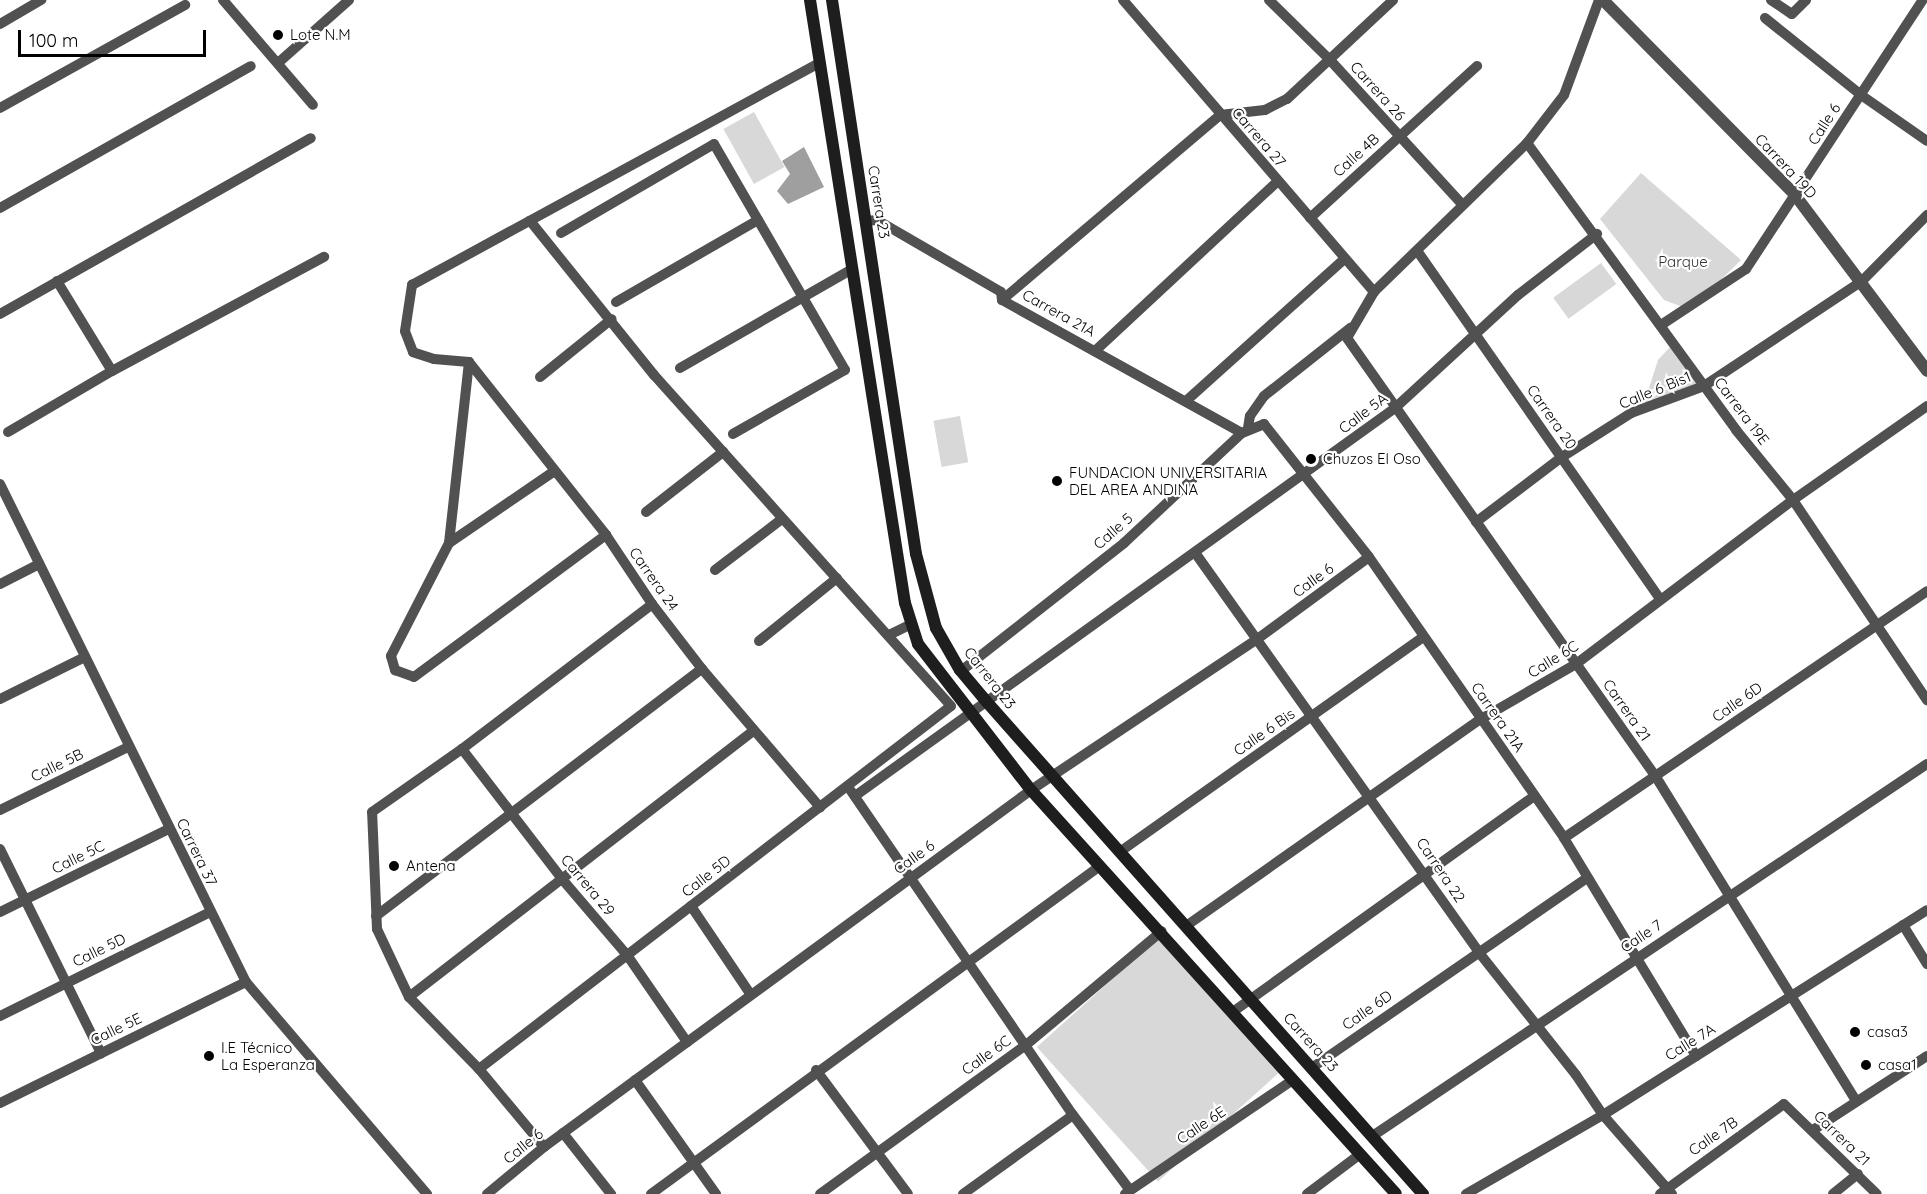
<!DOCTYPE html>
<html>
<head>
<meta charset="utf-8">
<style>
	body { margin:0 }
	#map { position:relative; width:1927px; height:1194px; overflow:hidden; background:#fff; font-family:Quicksand,sans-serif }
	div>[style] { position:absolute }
	.green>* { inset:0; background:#d8d8d8; transform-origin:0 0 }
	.water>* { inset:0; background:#9f9f9f }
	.minor>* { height:10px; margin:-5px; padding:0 5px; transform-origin:5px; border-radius:5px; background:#515151 }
	.tertiary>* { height:12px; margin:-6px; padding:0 6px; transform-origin:6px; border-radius:6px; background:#515151 }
	.secondary>* { height:12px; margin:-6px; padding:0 6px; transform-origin:6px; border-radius:6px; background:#1e1e1e }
	.dots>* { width:16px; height:16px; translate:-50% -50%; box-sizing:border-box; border:3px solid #fff; border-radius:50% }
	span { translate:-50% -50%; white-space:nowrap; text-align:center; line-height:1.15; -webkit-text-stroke:4.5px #fff; paint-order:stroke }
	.poi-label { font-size:15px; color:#000 }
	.left { translate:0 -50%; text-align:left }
	.street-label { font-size:15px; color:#000 }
	.park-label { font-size:15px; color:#2f2f2f }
	.scale { position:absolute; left:18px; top:30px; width:188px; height:27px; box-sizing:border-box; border:3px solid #000; border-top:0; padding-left:8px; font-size:18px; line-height:21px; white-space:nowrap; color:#000; -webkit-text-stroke:4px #fff; paint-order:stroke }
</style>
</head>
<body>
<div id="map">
	<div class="green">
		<i style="left:754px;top:112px;width:63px;height:35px;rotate:61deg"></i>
		<i style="clip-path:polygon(1641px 173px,1741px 260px,1695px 305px,1680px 306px,1664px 300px,1600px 219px)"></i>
		<i style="left:1601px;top:263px;width:26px;height:59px;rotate:54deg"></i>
		<i style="clip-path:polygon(1670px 347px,1699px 384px,1638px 408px,1632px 397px,1649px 388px,1658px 360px)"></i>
		<i style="left:960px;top:416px;width:47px;height:27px;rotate:80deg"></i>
		<i style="left:1158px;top:938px;width:181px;height:163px;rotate:48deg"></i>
	</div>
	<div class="water">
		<i style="clip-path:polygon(804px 147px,824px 187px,788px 204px,777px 191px,790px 174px,782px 161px)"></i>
	</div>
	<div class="minor">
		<i style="left:223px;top:0;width:138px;rotate:49.4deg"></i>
		<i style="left:1123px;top:0;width:385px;rotate:49.3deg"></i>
		<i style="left:1269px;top:0;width:86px;rotate:44.5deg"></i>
		<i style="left:1330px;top:60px;width:195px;rotate:47.5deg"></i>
		<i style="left:1599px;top:0;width:101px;rotate:110.2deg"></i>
		<i style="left:1564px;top:95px;width:61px;rotate:127.6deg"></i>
		<i style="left:1527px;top:143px;width:214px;rotate:135.8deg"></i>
		<i style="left:1374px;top:292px;width:53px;rotate:120.4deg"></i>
		<i style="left:1347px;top:338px;width:537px;rotate:54.86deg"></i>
		<i style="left:1656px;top:777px;width:381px;rotate:58.3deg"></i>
		<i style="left:1771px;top:0;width:25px;rotate:34deg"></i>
		<i style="left:1792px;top:14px;width:20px;rotate:-45deg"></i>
		<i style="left:1765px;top:18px;width:123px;rotate:38.7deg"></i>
		<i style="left:1861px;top:95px;width:80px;rotate:34.9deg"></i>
		<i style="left:0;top:24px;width:48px;rotate:-30.3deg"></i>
		<i style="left:278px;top:63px;width:95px;rotate:-41.6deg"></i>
		<i style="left:0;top:108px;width:212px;rotate:-29.1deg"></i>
		<i style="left:1527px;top:143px;width:355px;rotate:53.9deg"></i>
		<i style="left:1736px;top:430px;width:90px;rotate:50.8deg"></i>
		<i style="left:1793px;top:500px;width:241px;rotate:56.2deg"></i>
		<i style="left:0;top:208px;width:288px;rotate:-29.5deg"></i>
		<i style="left:1310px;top:218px;width:226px;rotate:-42.3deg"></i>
		<i style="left:866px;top:221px;width:11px;rotate:-5deg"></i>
		<i style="left:877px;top:220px;width:143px;rotate:30.1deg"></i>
		<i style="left:1001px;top:292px;width:8px;rotate:83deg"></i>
		<i style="left:1002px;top:300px;width:274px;rotate:29deg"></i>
		<i style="left:561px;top:233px;width:177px;rotate:-30.2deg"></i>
		<i style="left:714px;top:144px;width:261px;rotate:59.9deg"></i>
		<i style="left:845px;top:370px;width:129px;rotate:150.3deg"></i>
		<i style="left:1418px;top:252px;width:424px;rotate:55.1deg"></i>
		<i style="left:57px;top:281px;width:105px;rotate:58.6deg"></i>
		<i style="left:1002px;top:300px;width:286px;rotate:-40.3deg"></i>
		<i style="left:1220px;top:115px;width:45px;rotate:-6.3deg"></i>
		<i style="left:1265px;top:110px;width:25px;rotate:-27deg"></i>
		<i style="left:1287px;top:99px;width:145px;rotate:-43deg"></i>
		<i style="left:616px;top:302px;width:164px;rotate:-30deg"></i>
		<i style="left:0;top:314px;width:357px;rotate:-29.5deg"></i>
		<i style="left:1661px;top:325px;width:102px;rotate:-33.4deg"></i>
		<i style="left:1746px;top:269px;width:322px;rotate:-56.7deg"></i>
		<i style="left:1095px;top:351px;width:250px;rotate:-42.9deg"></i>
		<i style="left:469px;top:362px;width:35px;rotate:-175deg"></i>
		<i style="left:434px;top:359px;width:22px;rotate:-162deg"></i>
		<i style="left:413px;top:352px;width:22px;rotate:-111deg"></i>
		<i style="left:405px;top:331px;width:47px;rotate:-81.3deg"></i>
		<i style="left:412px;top:285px;width:464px;rotate:-28.6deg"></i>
		<i style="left:469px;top:362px;width:182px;rotate:96.3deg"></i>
		<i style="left:449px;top:543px;width:127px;rotate:117.2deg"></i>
		<i style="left:391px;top:656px;width:15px;rotate:74deg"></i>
		<i style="left:395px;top:670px;width:20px;rotate:20deg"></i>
		<i style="left:414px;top:677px;width:239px;rotate:-36.5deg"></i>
		<i style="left:469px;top:362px;width:221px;rotate:51.6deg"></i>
		<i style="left:606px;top:535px;width:83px;rotate:56.3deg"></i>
		<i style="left:652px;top:604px;width:82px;rotate:52.4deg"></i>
		<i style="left:702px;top:669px;width:182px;rotate:49.5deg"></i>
		<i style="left:680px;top:368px;width:198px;rotate:-29.9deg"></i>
		<i style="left:540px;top:377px;width:92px;rotate:-38.9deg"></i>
		<i style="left:1186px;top:401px;width:212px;rotate:-41.9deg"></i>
		<i style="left:1248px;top:428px;width:12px;rotate:-81deg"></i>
		<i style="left:1250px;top:416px;width:24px;rotate:-55deg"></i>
		<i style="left:1264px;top:396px;width:110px;rotate:-38.3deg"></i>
		<i style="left:8px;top:432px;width:121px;rotate:-30.4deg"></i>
		<i style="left:112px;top:371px;width:241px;rotate:-28.3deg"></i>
		<i style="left:0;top:484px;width:555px;rotate:63.71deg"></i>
		<i style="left:246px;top:982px;width:279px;rotate:49.5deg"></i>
		<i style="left:646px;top:512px;width:98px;rotate:-37.9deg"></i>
		<i style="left:1476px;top:522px;width:108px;rotate:-37.1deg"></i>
		<i style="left:1562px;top:457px;width:82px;rotate:-32.5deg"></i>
		<i style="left:1631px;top:413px;width:78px;rotate:-20.3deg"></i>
		<i style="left:1704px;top:386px;width:190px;rotate:-33.6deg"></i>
		<i style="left:1862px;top:281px;width:93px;rotate:-45.4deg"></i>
		<i style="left:449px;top:543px;width:126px;rotate:-34.3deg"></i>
		<i style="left:1196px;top:554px;width:486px;rotate:54.6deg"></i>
		<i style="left:1477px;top:950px;width:159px;rotate:51.6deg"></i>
		<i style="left:1576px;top:1075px;width:48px;rotate:56deg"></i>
		<i style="left:1603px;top:1115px;width:105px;rotate:48.9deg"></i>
		<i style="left:715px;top:570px;width:84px;rotate:-37.3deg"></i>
		<i style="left:0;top:584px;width:44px;rotate:-27.1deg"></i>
		<i style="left:889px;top:635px;width:25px;rotate:-26deg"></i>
		<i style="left:759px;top:641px;width:100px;rotate:-38.9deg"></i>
		<i style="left:961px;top:671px;width:207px;rotate:-38.1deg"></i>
		<i style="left:1124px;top:543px;width:161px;rotate:-43deg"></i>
		<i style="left:1242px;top:433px;width:24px;rotate:-22deg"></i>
		<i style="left:1264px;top:424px;width:169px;rotate:51.7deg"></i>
		<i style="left:1369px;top:557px;width:342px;rotate:55.2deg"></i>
		<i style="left:1564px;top:838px;width:255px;rotate:58.8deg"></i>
		<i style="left:0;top:699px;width:93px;rotate:-26.3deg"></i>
		<i style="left:462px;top:749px;width:164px;rotate:52.4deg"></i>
		<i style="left:562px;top:879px;width:100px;rotate:49.5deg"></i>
		<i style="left:627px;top:955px;width:106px;rotate:55.4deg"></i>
		<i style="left:851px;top:791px;width:393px;rotate:55.6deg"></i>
		<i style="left:1073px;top:1115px;width:94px;rotate:52.8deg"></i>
		<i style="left:855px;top:796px;width:665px;rotate:-35.7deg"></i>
		<i style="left:1395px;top:408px;width:167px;rotate:-42.6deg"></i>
		<i style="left:1518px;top:295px;width:100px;rotate:-37.7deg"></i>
		<i style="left:0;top:810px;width:143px;rotate:-26.2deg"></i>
		<i style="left:1564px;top:838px;width:439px;rotate:-34.2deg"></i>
		<i style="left:0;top:849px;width:228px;rotate:63.7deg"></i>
		<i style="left:1121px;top:851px;width:370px;rotate:-35.3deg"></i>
		<i style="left:691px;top:906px;width:107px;rotate:56deg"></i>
		<i style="left:0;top:912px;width:188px;rotate:-26.2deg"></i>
		<i style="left:376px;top:916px;width:409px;rotate:-37.2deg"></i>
		<i style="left:1903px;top:925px;width:46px;rotate:58.4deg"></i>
		<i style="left:1186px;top:926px;width:360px;rotate:-35.1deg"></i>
		<i style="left:1481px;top:719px;width:110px;rotate:-30.1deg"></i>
		<i style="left:1576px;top:664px;width:272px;rotate:-37.1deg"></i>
		<i style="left:1793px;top:500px;width:164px;rotate:-35deg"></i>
		<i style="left:409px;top:997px;width:435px;rotate:-37.7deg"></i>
		<i style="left:1234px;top:1011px;width:369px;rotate:-35.6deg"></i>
		<i style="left:0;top:1016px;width:234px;rotate:-26.3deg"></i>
		<i style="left:1313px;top:1067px;width:333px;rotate:-34.6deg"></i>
		<i style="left:479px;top:1069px;width:595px;rotate:-37.56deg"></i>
		<i style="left:951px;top:706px;width:445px;rotate:-131.9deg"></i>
		<i style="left:654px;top:375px;width:198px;rotate:-128.8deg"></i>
		<i style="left:816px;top:1070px;width:154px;rotate:53.4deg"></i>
		<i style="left:635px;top:1080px;width:140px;rotate:54.6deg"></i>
		<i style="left:0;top:1103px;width:274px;rotate:-26.2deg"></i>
		<i style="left:1813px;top:1130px;width:136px;rotate:-33deg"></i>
		<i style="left:563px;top:1133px;width:78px;rotate:51.8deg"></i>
		<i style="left:1374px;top:1135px;width:666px;rotate:-33.86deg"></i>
		<i style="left:544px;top:1147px;width:102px;rotate:-129.8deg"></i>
		<i style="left:479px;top:1069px;width:100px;rotate:-134.2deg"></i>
		<i style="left:409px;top:997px;width:75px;rotate:-115.2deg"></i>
		<i style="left:377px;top:929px;width:117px;rotate:-92.4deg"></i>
		<i style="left:372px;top:812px;width:110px;rotate:-35deg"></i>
		<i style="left:462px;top:749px;width:239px;rotate:-37.3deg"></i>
		<i style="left:487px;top:1194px;width:74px;rotate:-39.5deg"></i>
		<i style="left:544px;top:1147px;width:604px;rotate:-36.24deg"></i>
		<i style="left:1031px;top:790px;width:270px;rotate:-33.7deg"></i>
		<i style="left:1256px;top:640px;width:140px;rotate:-36.3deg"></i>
		<i style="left:651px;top:1194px;width:556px;rotate:-36.15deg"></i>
		<i style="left:820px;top:1194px;width:254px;rotate:-35.9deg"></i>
		<i style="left:1026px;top:1045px;width:177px;rotate:-40deg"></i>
		<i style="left:963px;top:1194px;width:135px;rotate:-35.7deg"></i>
		<i style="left:1125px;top:1194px;width:203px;rotate:-34.2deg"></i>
		<i style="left:1307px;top:1194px;width:65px;rotate:-36.9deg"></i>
		<i style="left:1466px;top:1194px;width:158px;rotate:-30deg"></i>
		<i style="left:1603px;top:1115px;width:383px;rotate:-32.3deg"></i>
		<i style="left:1660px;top:1194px;width:153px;rotate:-36deg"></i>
		<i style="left:1784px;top:1104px;width:129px;rotate:44.1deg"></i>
		<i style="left:1833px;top:1194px;width:32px;rotate:-39deg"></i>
	</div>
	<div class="tertiary">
		<i style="left:1603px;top:0;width:274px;rotate:45.4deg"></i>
		<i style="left:1795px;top:195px;width:220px;rotate:53.1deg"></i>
	</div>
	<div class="secondary">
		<i style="left:810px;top:0;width:610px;rotate:81.05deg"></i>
		<i style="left:905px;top:603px;width:43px;rotate:72.4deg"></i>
		<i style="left:918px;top:644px;width:185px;rotate:52.3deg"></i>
		<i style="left:1031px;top:790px;width:544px;rotate:47.9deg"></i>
		<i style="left:832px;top:0;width:560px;rotate:81.38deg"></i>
		<i style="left:916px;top:554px;width:77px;rotate:74.9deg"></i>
		<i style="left:936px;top:628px;width:48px;rotate:60.3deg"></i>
		<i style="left:960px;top:670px;width:40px;rotate:50deg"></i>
		<i style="left:986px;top:701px;width:659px;rotate:48.45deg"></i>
	</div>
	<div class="dots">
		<i style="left:278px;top:35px;background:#000"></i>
		<i style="left:1311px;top:459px;background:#000"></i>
		<i style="left:1057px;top:481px;background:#000"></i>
		<i style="left:394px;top:866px;background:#000"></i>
		<i style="left:1855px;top:1032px;background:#000"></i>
		<i style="left:209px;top:1056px;background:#000"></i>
		<i style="left:1866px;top:1065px;background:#000"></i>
	</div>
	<div class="poi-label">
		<span class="left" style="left:290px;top:35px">Lote N.M</span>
		<span class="left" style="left:1323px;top:459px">Chuzos El Oso</span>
		<span class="left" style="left:1069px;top:481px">FUNDACION UNIVERSITARIA<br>DEL AREA ANDINA</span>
		<span class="left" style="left:406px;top:866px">Antena</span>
		<span class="left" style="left:1867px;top:1032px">casa3</span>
		<span class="left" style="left:221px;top:1056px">I.E Técnico<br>La Esperanza</span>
		<span class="left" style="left:1878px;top:1065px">casa1</span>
	</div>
	<div class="street-label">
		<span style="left:1378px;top:91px;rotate:48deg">Carrera 26</span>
		<span style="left:1824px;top:124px;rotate:-57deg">Calle 6</span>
		<span style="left:1259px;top:137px;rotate:49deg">Carrera 27</span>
		<span style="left:1356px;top:155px;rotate:-42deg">Calle 4B</span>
		<span style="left:1786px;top:166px;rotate:47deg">Carrera 19D</span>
		<span style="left:879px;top:202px;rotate:81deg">Carrera 23</span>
		<span style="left:1059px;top:313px;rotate:29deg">Carrera 21A</span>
		<span style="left:1655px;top:390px;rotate:-22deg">Calle 6 Bis1</span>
		<span style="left:1742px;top:411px;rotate:53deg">Carrera 19E</span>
		<span style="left:1363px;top:413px;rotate:-37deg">Calle 5A</span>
		<span style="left:1552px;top:417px;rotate:55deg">Carrera 20</span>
		<span style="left:1113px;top:531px;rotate:-41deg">Calle 5</span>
		<span style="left:654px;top:579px;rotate:55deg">Carrera 24</span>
		<span style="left:1313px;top:580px;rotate:-36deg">Calle 6</span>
		<span style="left:1553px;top:659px;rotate:-32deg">Calle 6C</span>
		<span style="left:990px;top:678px;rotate:52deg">Carrera 23</span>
		<span style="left:1737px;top:702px;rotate:-35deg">Calle 6D</span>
		<span style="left:1627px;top:710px;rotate:55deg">Carrera 21</span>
		<span style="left:1498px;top:717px;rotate:55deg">Carrera 21A</span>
		<span style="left:1264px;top:732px;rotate:-35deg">Calle 6 Bis</span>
		<span style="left:57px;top:765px;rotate:-26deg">Calle 5B</span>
		<span style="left:197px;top:852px;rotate:64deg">Carrera 37</span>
		<span style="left:78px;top:857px;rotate:-26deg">Calle 5C</span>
		<span style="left:914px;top:857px;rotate:-36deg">Calle 6</span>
		<span style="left:1441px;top:870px;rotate:56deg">Carrera 22</span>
		<span style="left:706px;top:876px;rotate:-38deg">Calle 5D</span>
		<span style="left:588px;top:885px;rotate:50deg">Carrera 29</span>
		<span style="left:1641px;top:936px;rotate:-34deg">Calle 7</span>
		<span style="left:99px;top:950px;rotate:-26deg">Calle 5D</span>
		<span style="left:1367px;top:1010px;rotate:-35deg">Calle 6D</span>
		<span style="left:116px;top:1029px;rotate:-26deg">Calle 5E</span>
		<span style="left:1311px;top:1042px;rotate:48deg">Carrera 23</span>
		<span style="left:1690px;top:1042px;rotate:-32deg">Calle 7A</span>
		<span style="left:986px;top:1055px;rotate:-36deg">Calle 6C</span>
		<span style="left:1201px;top:1125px;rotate:-34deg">Calle 6E</span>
		<span style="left:1713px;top:1136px;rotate:-35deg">Calle 7B</span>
		<span style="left:1842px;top:1138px;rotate:44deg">Carrera 21</span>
		<span style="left:523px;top:1146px;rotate:-39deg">Calle 6</span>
	</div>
	<div class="park-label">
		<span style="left:1683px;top:262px">Parque</span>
	</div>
	<div class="scale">100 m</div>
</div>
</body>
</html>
